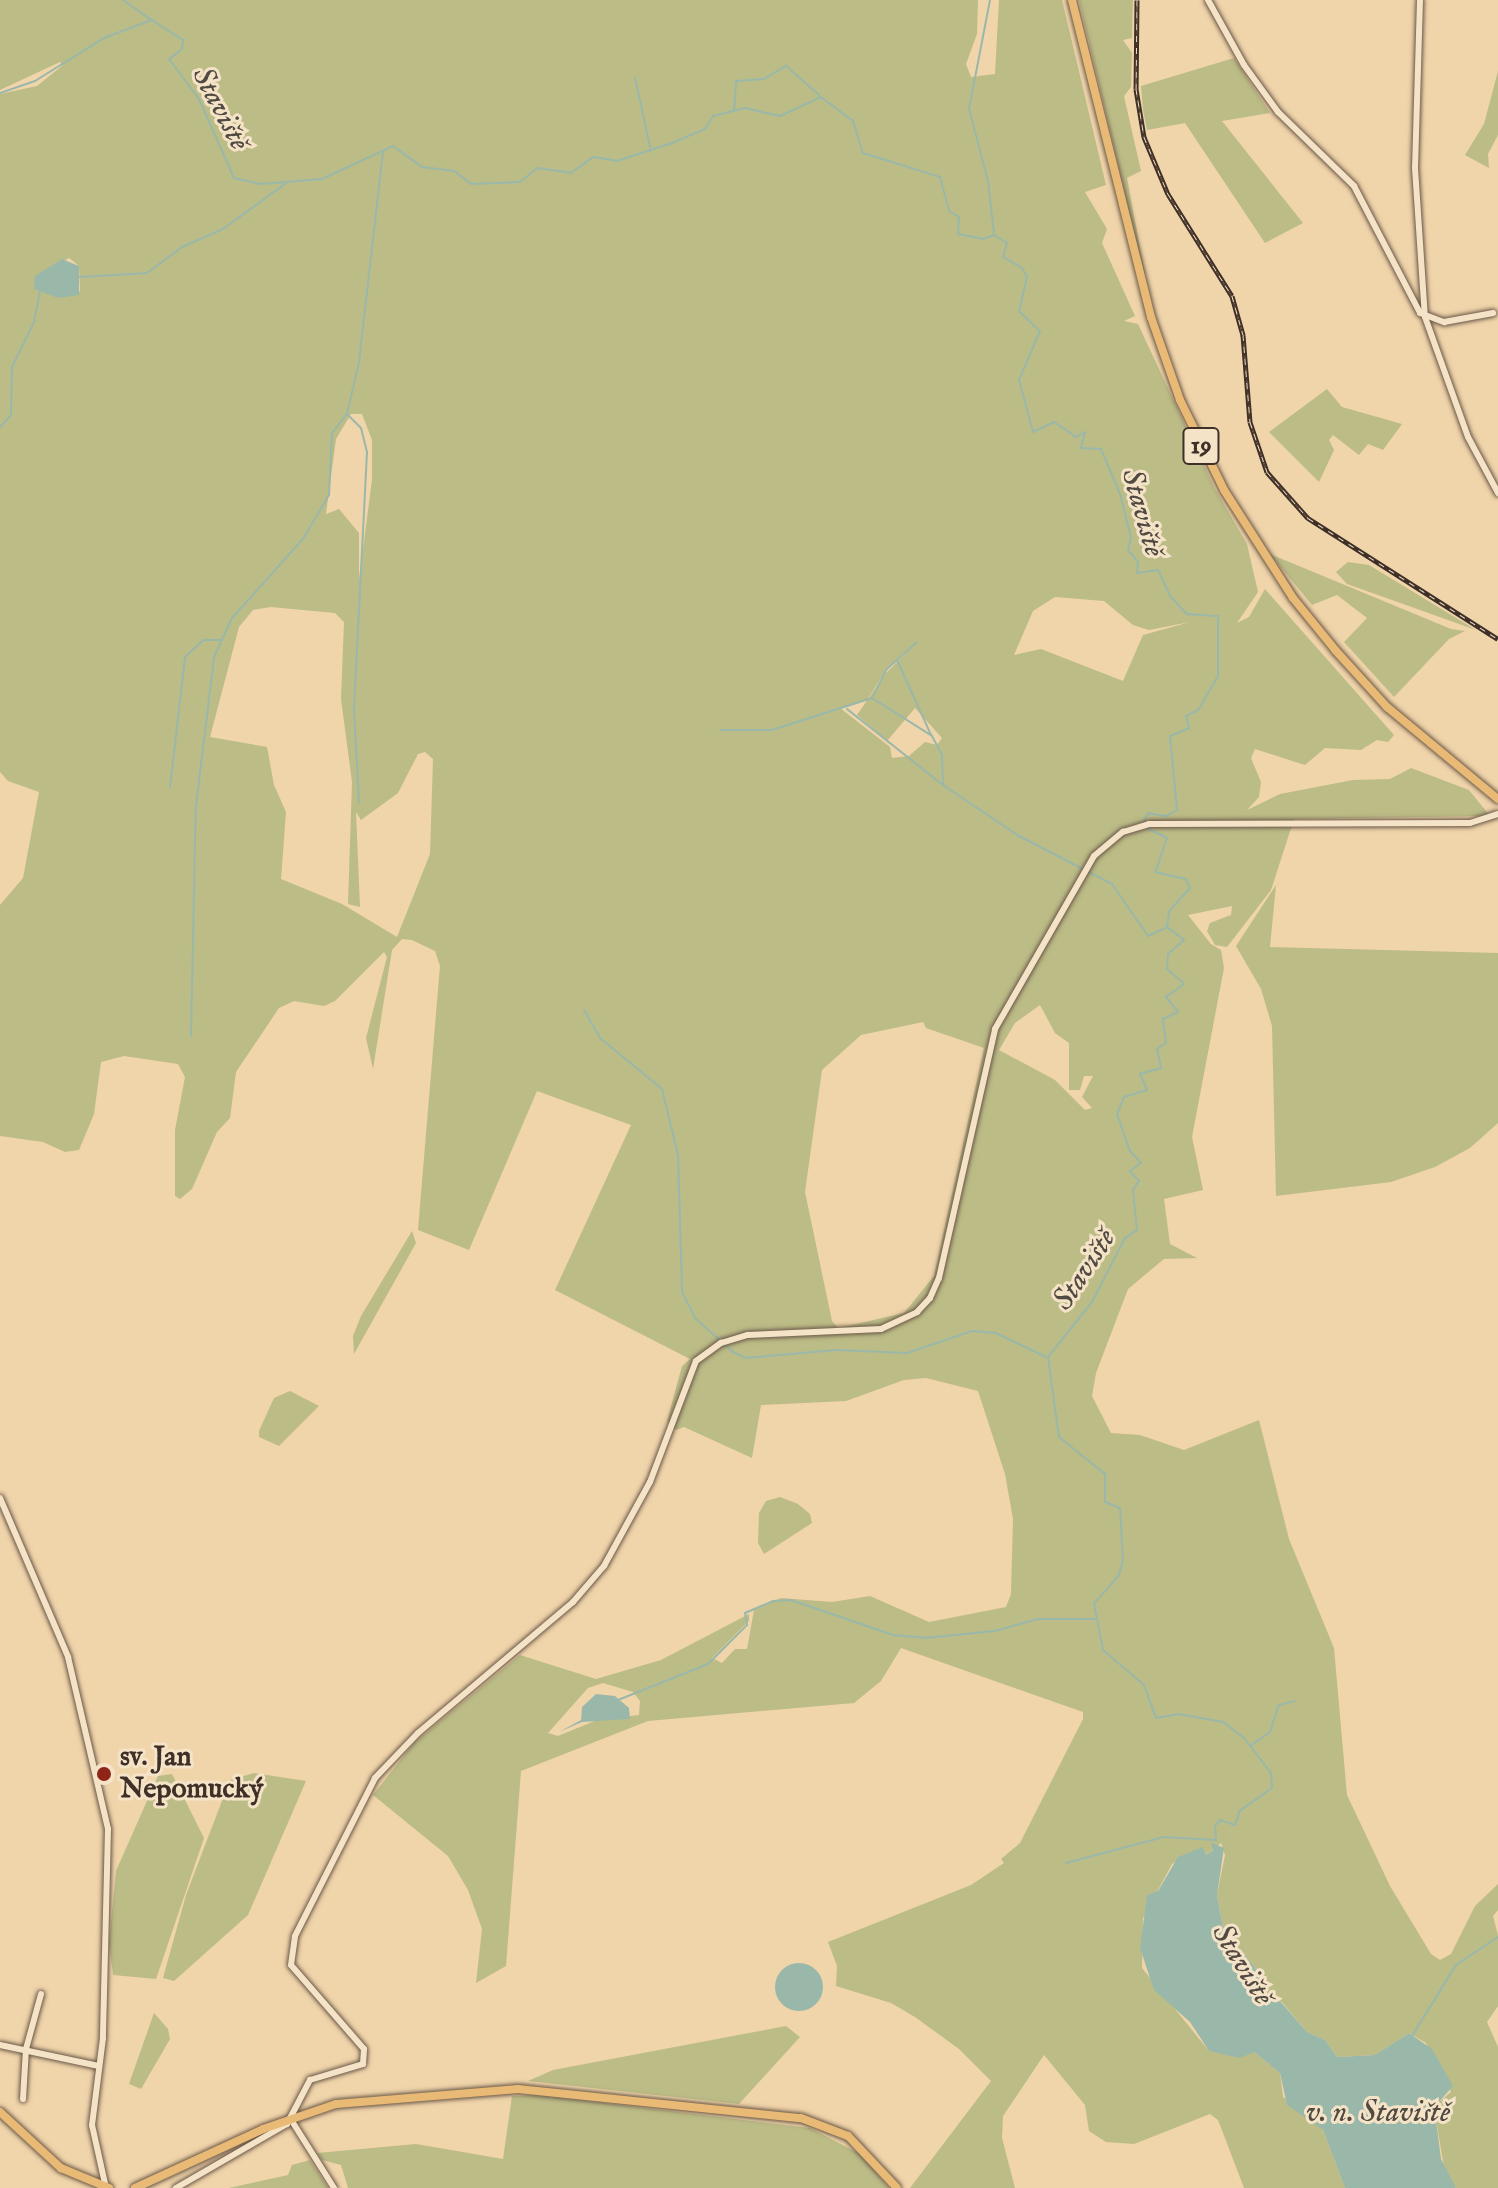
<!DOCTYPE html>
<html>
<head>
<meta charset="utf-8">
<style>
	body { margin:0 }
	#map { position:relative; width:1498px; height:2188px; overflow:hidden; background:#f0d4aa; font-family:"IM FELL English",serif }
	div>[style] { position:absolute }
	.green>* { inset:0; background:#bcbc87 }
	.water>* { inset:0; background:#9ab8a9 }
	.round { border-radius:50% }
	.stream>* { height:2px; margin:-1px; padding:0 1px; transform-origin:1px; border-radius:1px; background:#9ab8a9 }
	.roads { filter:drop-shadow(0 0 2px #6a5848) drop-shadow(0 0 2px #6a5848) }
	.minor>* { height:6px; margin:-3px; padding:0 3px; transform-origin:3px; border-radius:3px; background:#f5e3c8 }
	.major>* { height:8px; margin:-4px; padding:0 4px; transform-origin:4px; border-radius:4px; background:#e8ba75 }
	.rail>* { height:5px; margin-top:-2.5px; transform-origin:0; background:repeating-linear-gradient(90deg,#f5e3c8 0 6px,#3e2f27 0 12px); box-sizing:border-box; border-block:2px solid #3e2f27 }
	.dots>* { width:22px; height:22px; translate:-50% -50%; box-sizing:border-box; border:4px solid #f5e3c8; border-radius:50% }
	span { translate:-50% -50%; white-space:nowrap; text-align:center; line-height:1.15; -webkit-text-stroke:6px #f5e3c8; paint-order:stroke }
	.shield-label span { padding:2px 6px; background:#f5e3c8; border:2px solid; border-radius:6px; -webkit-text-stroke-width:0 }
	.shield-label { font-size:26px; color:#3e2f27; font-weight:700 }
	.poi-label { font-size:28px; color:#3e2f27; font-weight:700 }
	.left { translate:0 -50%; text-align:left }
	.water-label { font-size:30px; color:#504a41; font-style:italic }
</style>
</head>
<body>
<div id="map">
	<div class="green">
		<i style="clip-path:polygon(evenodd,0 0,978px 0,977px 34px,966px 64px,971px 77px,995px 74px,999px 0,1062px 0,1106px 185px,1085px 192px,1107px 229px,1102px 243px,1135px 316px,1124px 321px,1138px 324px,1215px 489px,1247px 544px,1258px 592px,1237px 623px,1249px 617px,1265px 589px,1394px 735px,1388px 742px,1377px 740px,1361px 750px,1325px 748px,1305px 765px,1255px 749px,1251px 758px,1261px 782px,1259px 797px,1247px 810px,1280px 794px,1353px 780px,1390px 779px,1411px 768px,1469px 790px,1490px 816px,1294px 819px,1271px 890px,1227px 947px,1215px 945px,1207px 931px,1210px 923px,1231px 915px,1232px 906px,1188px 915px,1211px 944px,1221px 950px,1224px 968px,1192px 1137px,1203px 1190px,1164px 1199px,1170px 1244px,1197px 1258px,1164px 1259px,1128px 1289px,1096px 1373px,1092px 1396px,1111px 1433px,1140px 1435px,1184px 1450px,1259px 1420px,1289px 1539px,1334px 1648px,1347px 1795px,1390px 1886px,1431px 1954px,1440px 1960px,1451px 1954px,1475px 1906px,1498px 1884px,1498px 1910px,1493px 1916px,1498px 1935px,1498px 2006px,1487px 2022px,1498px 2047px,1498px 2188px,1456px 2188px,1445px 2173px,1436px 2120px,1438px 2103px,1451px 2092px,1426px 2043px,1409px 2033px,1375px 2055px,1337px 2057px,1325px 2040px,1307px 2032px,1282px 2002px,1266px 1994px,1264px 1979px,1223px 1928px,1217px 1895px,1225px 1855px,1221px 1843px,1206px 1855px,1203px 1848px,1172px 1864px,1143px 1918px,1142px 1968px,1209px 2051px,1254px 2052px,1280px 2073px,1283px 2097px,1323px 2130px,1345px 2188px,1244px 2188px,1218px 2120px,1210px 2114px,1134px 2144px,1106px 2142px,1089px 2131px,1085px 2105px,1044px 2055px,1003px 2116px,1002px 2138px,1015px 2188px,910px 2188px,991px 2081px,959px 2049px,915px 2017px,891px 2003px,836px 1986px,837px 1966px,828px 1942px,971px 1885px,1004px 1863px,1001px 1859px,1020px 1843px,1083px 1719px,1083px 1712px,901px 1648px,881px 1681px,854px 1703px,648px 1721px,521px 1771px,506px 1966px,476px 1983px,482px 1929px,468px 1890px,448px 1856px,373px 1795px,414px 1743px,520px 1655px,596px 1679px,661px 1660px,749px 1614px,749px 1621px,712px 1658px,722px 1663px,735px 1649px,747px 1649px,754px 1610px,781px 1598px,832px 1602px,870px 1596px,929px 1622px,1006px 1607px,1011px 1594px,1013px 1519px,1005px 1474px,978px 1391px,926px 1378px,904px 1380px,846px 1401px,761px 1405px,752px 1458px,684px 1427px,676px 1430px,667px 1421px,682px 1366px,690px 1359px,555px 1290px,631px 1125px,537px 1091px,469px 1250px,418px 1230px,440px 966px,435px 951px,412px 940px,402px 939px,392px 950px,373px 1069px,366px 1038px,387px 957px,384px 952px,335px 1001px,324px 1006px,294px 1001px,279px 1008px,236px 1072px,230px 1118px,217px 1132px,192px 1189px,180px 1199px,175px 1196px,175px 1130px,185px 1077px,178px 1064px,124px 1056px,101px 1062px,94px 1114px,79px 1150px,65px 1152px,43px 1142px,0 1136px,0 905px,23px 878px,39px 792px,8px 781px,0 772px,0 94px,37px 86px,63px 65px,60px 62px,0 90px,0 0,69px 258px,79px 266px,80px 291px,58px 298px,35px 276px,69px 258px,0 0,351px 414px,362px 414px,372px 440px,372px 480px,359px 579px,359px 533px,339px 509px,326px 514px,336px 439px,351px 414px,0 0,1055px 597px,1104px 601px,1133px 625px,1149px 630px,1190px 622px,1143px 635px,1123px 681px,1041px 649px,1014px 655px,1033px 611px,1055px 597px,0 0,271px 607px,335px 613px,344px 622px,341px 699px,352px 782px,348px 904px,360px 907px,356px 812px,361px 820px,398px 793px,418px 754px,425px 752px,433px 759px,430px 854px,397px 937px,342px 904px,281px 879px,286px 812px,274px 785px,267px 747px,210px 737px,239px 627px,253px 610px,271px 607px,0 0,915px 644px,886px 673px,857px 715px,887px 741px,915px 708px,942px 738px,937px 745px,925px 742px,909px 756px,892px 758px,890px 747px,840px 708px,867px 700px,889px 666px,915px 644px,0 0,1040px 1005px,1055px 1033px,1069px 1043px,1069px 1090px,1080px 1090px,1084px 1076px,1093px 1076px,1082px 1097px,1092px 1108px,1085px 1110px,1055px 1080px,999px 1050px,1015px 1023px,1040px 1005px,0 0,923px 1022px,926px 1028px,984px 1048px,934px 1276px,904px 1313px,838px 1328px,832px 1321px,805px 1192px,822px 1070px,861px 1035px,923px 1022px,0 0,603px 1683px,633px 1692px,640px 1701px,639px 1715px,597px 1720px,558px 1736px,548px 1733px,588px 1688px,603px 1683px)"></i>
		<i style="clip-path:polygon(1079px 0,1133px 0,1132px 38px,1123px 40px,1132px 53px,1131px 87px,1124px 96px,1141px 171px,1127px 178px,1148px 290px)"></i>
		<i style="clip-path:polygon(1234px 58px,1270px 113px,1222px 121px,1303px 223px,1265px 243px,1185px 123px,1147px 130px,1143px 110px,1141px 86px)"></i>
		<i style="clip-path:polygon(1498px 71px,1498px 135px,1488px 154px,1489px 168px,1465px 155px,1484px 124px)"></i>
		<i style="clip-path:polygon(1327px 389px,1342px 407px,1402px 424px,1383px 450px,1368px 444px,1359px 455px,1333px 435px,1329px 440px,1334px 450px,1319px 482px,1269px 432px)"></i>
		<i style="clip-path:polygon(1270px 554px,1451px 629px,1465px 631px,1449px 639px,1394px 697px,1344px 642px,1367px 618px,1337px 595px,1312px 605px)"></i>
		<i style="clip-path:polygon(1348px 562px,1369px 565px,1476px 630px,1347px 584px,1336px 572px)"></i>
		<i style="clip-path:polygon(1276px 885px,1270px 947px,1498px 953px,1498px 1123px,1470px 1148px,1435px 1167px,1391px 1182px,1276px 1196px,1272px 1026px,1261px 989px,1236px 946px)"></i>
		<i style="clip-path:polygon(412px 1231px,416px 1243px,354px 1354px,353px 1336px,361px 1316px)"></i>
		<i style="clip-path:polygon(290px 1391px,319px 1406px,279px 1446px,259px 1437px,259px 1431px,274px 1398px)"></i>
		<i style="clip-path:polygon(780px 1497px,798px 1504px,810px 1514px,812px 1523px,764px 1554px,758px 1543px,759px 1513px,766px 1501px)"></i>
		<i style="clip-path:polygon(254px 1773px,306px 1781px,248px 1915px,174px 1981px,163px 1978px,186px 1895px,230px 1780px)"></i>
		<i style="clip-path:polygon(172px 1774px,204px 1838px,156px 1979px,113px 1975px,109px 1943px,116px 1871px,158px 1776px)"></i>
		<i style="clip-path:polygon(154px 2013px,168px 2029px,170px 2039px,141px 2089px,129px 2084px)"></i>
		<i style="clip-path:polygon(786px 2026px,800px 2037px,739px 2104px,528px 2081px,553px 2070px)"></i>
		<i style="clip-path:polygon(538px 2095px,810px 2128px,860px 2154px,889px 2188px,348px 2188px,341px 2165px,322px 2160px,317px 2153px,416px 2144px,503px 2159px,512px 2096px)"></i>
		<i style="clip-path:polygon(310px 2160px,328px 2188px,229px 2188px,288px 2175px,292px 2165px)"></i>
	</div>
	<div class="water">
		<i style="clip-path:polygon(62px 259px,79px 266px,79px 295px,58px 298px,34px 289px,35px 276px)"></i>
		<i style="clip-path:polygon(596px 1694px,615px 1696px,629px 1708px,630px 1719px,582px 1722px,559px 1732px,581px 1720px,582px 1707px)"></i>
		<i style="clip-path:polygon(1211px 1842px,1224px 1848px,1217px 1895px,1223px 1928px,1264px 1979px,1263px 1990px,1269px 1997px,1281px 2002px,1307px 2032px,1325px 2040px,1337px 2057px,1375px 2055px,1409px 2033px,1432px 2049px,1453px 2086px,1438px 2103px,1436px 2120px,1441px 2159px,1456px 2188px,1345px 2188px,1323px 2130px,1287px 2105px,1280px 2073px,1254px 2052px,1240px 2058px,1209px 2051px,1190px 2022px,1154px 1990px,1140px 1948px,1147px 1895px,1158px 1891px,1178px 1857px,1203px 1847px,1206px 1855px,1213px 1850px)"></i>
		<i class="round" style="left:775px;top:1963px;width:48px;height:48px"></i>
	</div>
	<div class="stream">
		<i style="left:123px;top:0;width:35px;rotate:35deg"></i>
		<i style="left:990px;top:0;width:111px;rotate:100.9deg"></i>
		<i style="left:969px;top:109px;width:74px;rotate:75.2deg"></i>
		<i style="left:988px;top:181px;width:52px;rotate:83.4deg"></i>
		<i style="left:635px;top:78px;width:71px;rotate:77.7deg"></i>
		<i style="left:0;top:93px;width:37px;rotate:-19deg"></i>
		<i style="left:35px;top:81px;width:81px;rotate:-31.9deg"></i>
		<i style="left:104px;top:38px;width:51px;rotate:-20.6deg"></i>
		<i style="left:152px;top:20px;width:37px;rotate:33deg"></i>
		<i style="left:183px;top:40px;width:9px;rotate:96deg"></i>
		<i style="left:182px;top:49px;width:16px;rotate:142deg"></i>
		<i style="left:169px;top:59px;width:50px;rotate:53.1deg"></i>
		<i style="left:199px;top:99px;width:86px;rotate:66.1deg"></i>
		<i style="left:234px;top:178px;width:28px;rotate:13deg"></i>
		<i style="left:261px;top:184px;width:61px;rotate:-4.7deg"></i>
		<i style="left:322px;top:179px;width:78px;rotate:-24.9deg"></i>
		<i style="left:393px;top:146px;width:36px;rotate:36deg"></i>
		<i style="left:422px;top:167px;width:32px;rotate:7deg"></i>
		<i style="left:454px;top:171px;width:21px;rotate:37deg"></i>
		<i style="left:471px;top:184px;width:49px;rotate:-2.3deg"></i>
		<i style="left:520px;top:182px;width:22px;rotate:-39deg"></i>
		<i style="left:537px;top:168px;width:34px;rotate:8deg"></i>
		<i style="left:571px;top:173px;width:27px;rotate:-36deg"></i>
		<i style="left:593px;top:157px;width:24px;rotate:9deg"></i>
		<i style="left:617px;top:161px;width:58px;rotate:-18.1deg"></i>
		<i style="left:672px;top:143px;width:36px;rotate:-23deg"></i>
		<i style="left:705px;top:129px;width:15px;rotate:-58deg"></i>
		<i style="left:713px;top:116px;width:33px;rotate:-14deg"></i>
		<i style="left:745px;top:108px;width:36px;rotate:13deg"></i>
		<i style="left:780px;top:116px;width:45px;rotate:-24.9deg"></i>
		<i style="left:821px;top:97px;width:40px;rotate:37deg"></i>
		<i style="left:853px;top:121px;width:34px;rotate:73deg"></i>
		<i style="left:863px;top:153px;width:81px;rotate:17.3deg"></i>
		<i style="left:940px;top:177px;width:35px;rotate:75deg"></i>
		<i style="left:949px;top:211px;width:12px;rotate:31deg"></i>
		<i style="left:959px;top:217px;width:17px;rotate:93deg"></i>
		<i style="left:958px;top:234px;width:25px;rotate:11deg"></i>
		<i style="left:983px;top:239px;width:12px;rotate:-20deg"></i>
		<i style="left:994px;top:235px;width:15px;rotate:32deg"></i>
		<i style="left:1007px;top:243px;width:15px;rotate:106deg"></i>
		<i style="left:1003px;top:257px;width:22px;rotate:30deg"></i>
		<i style="left:1022px;top:268px;width:10px;rotate:61deg"></i>
		<i style="left:1027px;top:277px;width:35px;rotate:103deg"></i>
		<i style="left:1019px;top:311px;width:29px;rotate:44deg"></i>
		<i style="left:1040px;top:331px;width:53px;rotate:113.2deg"></i>
		<i style="left:1019px;top:380px;width:54px;rotate:74.9deg"></i>
		<i style="left:1033px;top:432px;width:23px;rotate:-25deg"></i>
		<i style="left:1054px;top:422px;width:27px;rotate:34deg"></i>
		<i style="left:1076px;top:437px;width:10px;rotate:-29deg"></i>
		<i style="left:1085px;top:432px;width:16px;rotate:104deg"></i>
		<i style="left:1081px;top:448px;width:20px;rotate:3deg"></i>
		<i style="left:1101px;top:449px;width:49px;rotate:67.1deg"></i>
		<i style="left:1120px;top:494px;width:44px;rotate:75.7deg"></i>
		<i style="left:1131px;top:537px;width:13px;rotate:103deg"></i>
		<i style="left:1128px;top:550px;width:16px;rotate:50deg"></i>
		<i style="left:1138px;top:562px;width:11px;rotate:95deg"></i>
		<i style="left:1137px;top:573px;width:21px;rotate:-8deg"></i>
		<i style="left:1158px;top:570px;width:29px;rotate:65deg"></i>
		<i style="left:1170px;top:596px;width:25px;rotate:47deg"></i>
		<i style="left:1187px;top:614px;width:31px;rotate:4deg"></i>
		<i style="left:1218px;top:616px;width:60px;rotate:90deg"></i>
		<i style="left:1218px;top:676px;width:39px;rotate:120deg"></i>
		<i style="left:1198px;top:710px;width:13px;rotate:153deg"></i>
		<i style="left:1186px;top:716px;width:12px;rotate:76deg"></i>
		<i style="left:1189px;top:728px;width:21px;rotate:157deg"></i>
		<i style="left:1170px;top:736px;width:74px;rotate:84.6deg"></i>
		<i style="left:1177px;top:810px;width:13px;rotate:151deg"></i>
		<i style="left:1166px;top:816px;width:18px;rotate:-171deg"></i>
		<i style="left:1148px;top:813px;width:11px;rotate:117deg"></i>
		<i style="left:734px;top:111px;width:30px;rotate:-86deg"></i>
		<i style="left:736px;top:81px;width:28px;rotate:-4deg"></i>
		<i style="left:764px;top:79px;width:26px;rotate:-31deg"></i>
		<i style="left:786px;top:66px;width:44px;rotate:41.3deg"></i>
		<i style="left:80px;top:277px;width:67px;rotate:-3.4deg"></i>
		<i style="left:147px;top:273px;width:44px;rotate:-36.6deg"></i>
		<i style="left:182px;top:247px;width:45px;rotate:-23.7deg"></i>
		<i style="left:223px;top:229px;width:78px;rotate:-36.1deg"></i>
		<i style="left:348px;top:415px;width:18px;rotate:45deg"></i>
		<i style="left:361px;top:428px;width:25px;rotate:76deg"></i>
		<i style="left:367px;top:452px;width:258px;rotate:92.9deg"></i>
		<i style="left:354px;top:710px;width:93px;rotate:86.9deg"></i>
		<i style="left:0;top:427px;width:16px;rotate:-47deg"></i>
		<i style="left:11px;top:415px;width:48px;rotate:-88.8deg"></i>
		<i style="left:12px;top:367px;width:50px;rotate:-63.9deg"></i>
		<i style="left:34px;top:322px;width:31px;rotate:-79deg"></i>
		<i style="left:897px;top:660px;width:82px;rotate:65.6deg"></i>
		<i style="left:873px;top:696px;width:30px;rotate:-63deg"></i>
		<i style="left:887px;top:669px;width:40px;rotate:-42deg"></i>
		<i style="left:847px;top:709px;width:122px;rotate:38.4deg"></i>
		<i style="left:720px;top:730px;width:52px"></i>
		<i style="left:772px;top:730px;width:105px;rotate:-17.7deg"></i>
		<i style="left:872px;top:698px;width:71px;rotate:32.3deg"></i>
		<i style="left:932px;top:736px;width:21px;rotate:62deg"></i>
		<i style="left:942px;top:755px;width:30px;rotate:88deg"></i>
		<i style="left:943px;top:785px;width:92px;rotate:33.9deg"></i>
		<i style="left:1019px;top:836px;width:105px;rotate:27.3deg"></i>
		<i style="left:1112px;top:884px;width:63px;rotate:55.3deg"></i>
		<i style="left:1148px;top:936px;width:21px;rotate:-25deg"></i>
		<i style="left:170px;top:787px;width:131px;rotate:-83.4deg"></i>
		<i style="left:185px;top:657px;width:25px;rotate:-43deg"></i>
		<i style="left:203px;top:640px;width:18px"></i>
		<i style="left:1146px;top:828px;width:23px;rotate:25deg"></i>
		<i style="left:1167px;top:838px;width:36px;rotate:109deg"></i>
		<i style="left:1155px;top:872px;width:32px;rotate:13deg"></i>
		<i style="left:1186px;top:879px;width:10px;rotate:66deg"></i>
		<i style="left:1190px;top:888px;width:31px;rotate:132deg"></i>
		<i style="left:1169px;top:911px;width:16px;rotate:97deg"></i>
		<i style="left:1167px;top:927px;width:21px;rotate:37deg"></i>
		<i style="left:1184px;top:940px;width:21px;rotate:139deg"></i>
		<i style="left:1168px;top:954px;width:15px;rotate:94deg"></i>
		<i style="left:1167px;top:969px;width:23px;rotate:41deg"></i>
		<i style="left:1184px;top:984px;width:22px;rotate:144deg"></i>
		<i style="left:1166px;top:997px;width:19px;rotate:51deg"></i>
		<i style="left:1178px;top:1012px;width:17px;rotate:155deg"></i>
		<i style="left:1163px;top:1019px;width:24px;rotate:83deg"></i>
		<i style="left:1166px;top:1043px;width:11px;rotate:146deg"></i>
		<i style="left:1157px;top:1049px;width:19px;rotate:78deg"></i>
		<i style="left:1161px;top:1068px;width:22px;rotate:164deg"></i>
		<i style="left:1140px;top:1074px;width:17px;rotate:66deg"></i>
		<i style="left:1147px;top:1090px;width:24px;rotate:163deg"></i>
		<i style="left:1124px;top:1097px;width:18px;rotate:112deg"></i>
		<i style="left:1117px;top:1114px;width:39px;rotate:71deg"></i>
		<i style="left:1130px;top:1151px;width:16px;rotate:47deg"></i>
		<i style="left:1141px;top:1163px;width:14px;rotate:144deg"></i>
		<i style="left:1130px;top:1171px;width:13px;rotate:48deg"></i>
		<i style="left:1139px;top:1181px;width:11px;rotate:124deg"></i>
		<i style="left:1133px;top:1190px;width:40px;rotate:84.3deg"></i>
		<i style="left:1137px;top:1230px;width:14px;rotate:146deg"></i>
		<i style="left:1125px;top:1238px;width:72px;rotate:117.3deg"></i>
		<i style="left:1092px;top:1302px;width:70px;rotate:128.7deg"></i>
		<i style="left:1048px;top:1357px;width:81px;rotate:82.2deg"></i>
		<i style="left:1059px;top:1437px;width:59px;rotate:38.8deg"></i>
		<i style="left:1105px;top:1474px;width:28px;rotate:90deg"></i>
		<i style="left:1105px;top:1502px;width:16px;rotate:22deg"></i>
		<i style="left:1120px;top:1508px;width:52px;rotate:86.7deg"></i>
		<i style="left:1123px;top:1560px;width:16px;rotate:105deg"></i>
		<i style="left:1119px;top:1575px;width:38px;rotate:131deg"></i>
		<i style="left:1094px;top:1604px;width:47px;rotate:78.9deg"></i>
		<i style="left:1103px;top:1650px;width:54px;rotate:40.5deg"></i>
		<i style="left:1144px;top:1685px;width:35px;rotate:70deg"></i>
		<i style="left:1156px;top:1718px;width:22px;rotate:-10deg"></i>
		<i style="left:1178px;top:1714px;width:46px;rotate:10.1deg"></i>
		<i style="left:1223px;top:1722px;width:26px;rotate:37deg"></i>
		<i style="left:1244px;top:1738px;width:44px;rotate:52.4deg"></i>
		<i style="left:1271px;top:1773px;width:15px;rotate:86deg"></i>
		<i style="left:1272px;top:1788px;width:39px;rotate:145deg"></i>
		<i style="left:1240px;top:1810px;width:16px;rotate:108deg"></i>
		<i style="left:1235px;top:1825px;width:16px;rotate:-162deg"></i>
		<i style="left:1220px;top:1820px;width:8px;rotate:130deg"></i>
		<i style="left:1215px;top:1826px;width:15px;rotate:86deg"></i>
		<i style="left:584px;top:1010px;width:32px;rotate:60deg"></i>
		<i style="left:600px;top:1038px;width:80px;rotate:39.4deg"></i>
		<i style="left:662px;top:1089px;width:68px;rotate:76.4deg"></i>
		<i style="left:678px;top:1155px;width:137px;rotate:88.3deg"></i>
		<i style="left:682px;top:1292px;width:29px;rotate:63deg"></i>
		<i style="left:695px;top:1318px;width:51px;rotate:41.8deg"></i>
		<i style="left:733px;top:1352px;width:14px;rotate:25deg"></i>
		<i style="left:746px;top:1358px;width:90px;rotate:-5.1deg"></i>
		<i style="left:836px;top:1350px;width:71px;rotate:2.4deg"></i>
		<i style="left:907px;top:1353px;width:69px;rotate:-18.7deg"></i>
		<i style="left:972px;top:1331px;width:24px;rotate:5deg"></i>
		<i style="left:996px;top:1333px;width:55px;rotate:25.6deg"></i>
		<i style="left:191px;top:1036px;width:230px;rotate:-88.8deg"></i>
		<i style="left:196px;top:806px;width:150px;rotate:-83.1deg"></i>
		<i style="left:214px;top:657px;width:43px;rotate:-65.2deg"></i>
		<i style="left:232px;top:618px;width:106px;rotate:-48.1deg"></i>
		<i style="left:303px;top:539px;width:51px;rotate:-59.4deg"></i>
		<i style="left:329px;top:495px;width:62px;rotate:-87.2deg"></i>
		<i style="left:332px;top:433px;width:24px;rotate:-52deg"></i>
		<i style="left:347px;top:414px;width:53px;rotate:-77deg"></i>
		<i style="left:359px;top:362px;width:212px;rotate:-83.5deg"></i>
		<i style="left:618px;top:1700px;width:97px;rotate:-21.8deg"></i>
		<i style="left:708px;top:1664px;width:55px;rotate:-45deg"></i>
		<i style="left:747px;top:1625px;width:12px;rotate:-99deg"></i>
		<i style="left:745px;top:1613px;width:30px;rotate:-23deg"></i>
		<i style="left:773px;top:1601px;width:18px;rotate:-3deg"></i>
		<i style="left:791px;top:1600px;width:108px;rotate:18.9deg"></i>
		<i style="left:893px;top:1635px;width:32px;rotate:5deg"></i>
		<i style="left:925px;top:1638px;width:70px;rotate:-5.7deg"></i>
		<i style="left:995px;top:1631px;width:45px;rotate:-15.6deg"></i>
		<i style="left:1038px;top:1619px;width:58px"></i>
		<i style="left:1250px;top:1746px;width:24px;rotate:-35deg"></i>
		<i style="left:1270px;top:1732px;width:28px;rotate:-72deg"></i>
		<i style="left:1279px;top:1705px;width:16px;rotate:-14deg"></i>
		<i style="left:1066px;top:1863px;width:101px;rotate:-14.9deg"></i>
		<i style="left:1164px;top:1837px;width:52px;rotate:3.3deg"></i>
		<i style="left:1412px;top:2036px;width:84px;rotate:-58.2deg"></i>
		<i style="left:1456px;top:1965px;width:50px;rotate:-33.7deg"></i>
	</div>
	<div class="roads">
		<div class="minor">
			<i style="left:1208px;top:0;width:74px;rotate:61deg"></i>
			<i style="left:1244px;top:65px;width:58px;rotate:54.1deg"></i>
			<i style="left:1278px;top:112px;width:106px;rotate:44.2deg"></i>
			<i style="left:1354px;top:186px;width:143px;rotate:62.5deg"></i>
			<i style="left:1420px;top:313px;width:26px;rotate:21deg"></i>
			<i style="left:1444px;top:322px;width:50px;rotate:-10.4deg"></i>
			<i style="left:1420px;top:0;width:168px;rotate:91.7deg"></i>
			<i style="left:1415px;top:168px;width:149px;rotate:86.2deg"></i>
			<i style="left:1425px;top:317px;width:127px;rotate:70.3deg"></i>
			<i style="left:1468px;top:437px;width:64px;rotate:61.8deg"></i>
			<i style="left:0;top:1498px;width:173px;rotate:66.8deg"></i>
			<i style="left:68px;top:1657px;width:177px;rotate:76.9deg"></i>
			<i style="left:108px;top:1829px;width:209px;rotate:91.4deg"></i>
			<i style="left:103px;top:2038px;width:88px;rotate:97.2deg"></i>
			<i style="left:92px;top:2125px;width:65px;rotate:77.5deg"></i>
			<i style="left:0;top:2045px;width:101px;rotate:12deg"></i>
			<i style="left:23px;top:2099px;width:50px;rotate:-86.6deg"></i>
			<i style="left:26px;top:2049px;width:57px;rotate:-74.7deg"></i>
			<i style="left:290px;top:2118px;width:83px;rotate:57.8deg"></i>
			<i style="left:176px;top:2188px;width:128px;rotate:-30deg"></i>
			<i style="left:287px;top:2124px;width:50px;rotate:-62.4deg"></i>
			<i style="left:310px;top:2080px;width:55px;rotate:-16.8deg"></i>
			<i style="left:363px;top:2064px;width:15px;rotate:-86deg"></i>
			<i style="left:364px;top:2049px;width:111px;rotate:-131deg"></i>
			<i style="left:291px;top:1965px;width:29px;rotate:-82deg"></i>
			<i style="left:295px;top:1936px;width:177px;rotate:-63.1deg"></i>
			<i style="left:375px;top:1778px;width:62px;rotate:-46.3deg"></i>
			<i style="left:418px;top:1733px;width:203px;rotate:-40.2deg"></i>
			<i style="left:573px;top:1602px;width:48px;rotate:-49.3deg"></i>
			<i style="left:604px;top:1566px;width:96px;rotate:-61.3deg"></i>
			<i style="left:650px;top:1482px;width:129px;rotate:-69.2deg"></i>
			<i style="left:696px;top:1361px;width:31px;rotate:-36deg"></i>
			<i style="left:721px;top:1343px;width:28px;rotate:-17deg"></i>
			<i style="left:748px;top:1335px;width:133px;rotate:-2.6deg"></i>
			<i style="left:881px;top:1329px;width:40px;rotate:-25deg"></i>
			<i style="left:917px;top:1312px;width:19px;rotate:-47deg"></i>
			<i style="left:930px;top:1298px;width:22px;rotate:-66deg"></i>
			<i style="left:939px;top:1278px;width:255px;rotate:-77.3deg"></i>
			<i style="left:995px;top:1029px;width:199px;rotate:-60.2deg"></i>
			<i style="left:1094px;top:856px;width:38px;rotate:-40deg"></i>
			<i style="left:1123px;top:832px;width:27px;rotate:-17deg"></i>
			<i style="left:1149px;top:824px;width:321px;rotate:-0.2deg"></i>
			<i style="left:1470px;top:823px;width:29px;rotate:-18deg"></i>
		</div>
		<div class="major">
			<i style="left:1072px;top:0;width:327px;rotate:76deg"></i>
			<i style="left:1151px;top:317px;width:88px;rotate:70.7deg"></i>
			<i style="left:1180px;top:400px;width:100px;rotate:63.9deg"></i>
			<i style="left:1224px;top:490px;width:128px;rotate:57.4deg"></i>
			<i style="left:1293px;top:598px;width:68px;rotate:50.9deg"></i>
			<i style="left:1336px;top:651px;width:76px;rotate:47.7deg"></i>
			<i style="left:1387px;top:707px;width:144px;rotate:39.7deg"></i>
			<i style="left:0;top:2112px;width:83px;rotate:42.6deg"></i>
			<i style="left:61px;top:2168px;width:52px;rotate:22.6deg"></i>
			<i style="left:135px;top:2188px;width:141px;rotate:-24.7deg"></i>
			<i style="left:263px;top:2129px;width:77px;rotate:-18.9deg"></i>
			<i style="left:336px;top:2104px;width:183px;rotate:-4.7deg"></i>
			<i style="left:518px;top:2089px;width:284px;rotate:5.9deg"></i>
			<i style="left:801px;top:2118px;width:50px;rotate:21deg"></i>
			<i style="left:848px;top:2136px;width:71px;rotate:46.7deg"></i>
		</div>
	</div>
	<div class="rail">
		<i style="left:1137px;top:0;width:89px;rotate:90.6deg"></i>
		<i style="left:1136px;top:89px;width:49px;rotate:80.5deg"></i>
		<i style="left:1144px;top:137px;width:62px;rotate:67.2deg"></i>
		<i style="left:1168px;top:194px;width:120px;rotate:57.9deg"></i>
		<i style="left:1232px;top:296px;width:41px;rotate:74.2deg"></i>
		<i style="left:1243px;top:335px;width:87px;rotate:85.4deg"></i>
		<i style="left:1250px;top:422px;width:53px;rotate:71.2deg"></i>
		<i style="left:1267px;top:472px;width:62px;rotate:48.3deg"></i>
		<i style="left:1308px;top:518px;width:225px;rotate:32.5deg"></i>
	</div>
	<div class="dots">
		<i style="left:104px;top:1774px;background:#8f2418"></i>
	</div>
	<div class="shield-label">
		<span style="left:1201px;top:446px">19</span>
	</div>
	<div class="poi-label">
		<span class="left" style="left:120px;top:1774px">sv. Jan<br>Nepomucký</span>
	</div>
	<div class="water-label">
		<span style="left:220px;top:109px;rotate:62deg">Staviště</span>
		<span style="left:1142px;top:513px;rotate:74deg">Staviště</span>
		<span style="left:1085px;top:1270px;rotate:-57deg">Staviště</span>
		<span style="left:1242px;top:1965px;rotate:58deg">Staviště</span>
		<span style="left:1378px;top:2113px">v. n. Staviště</span>
	</div>
</div>
</body>
</html>
